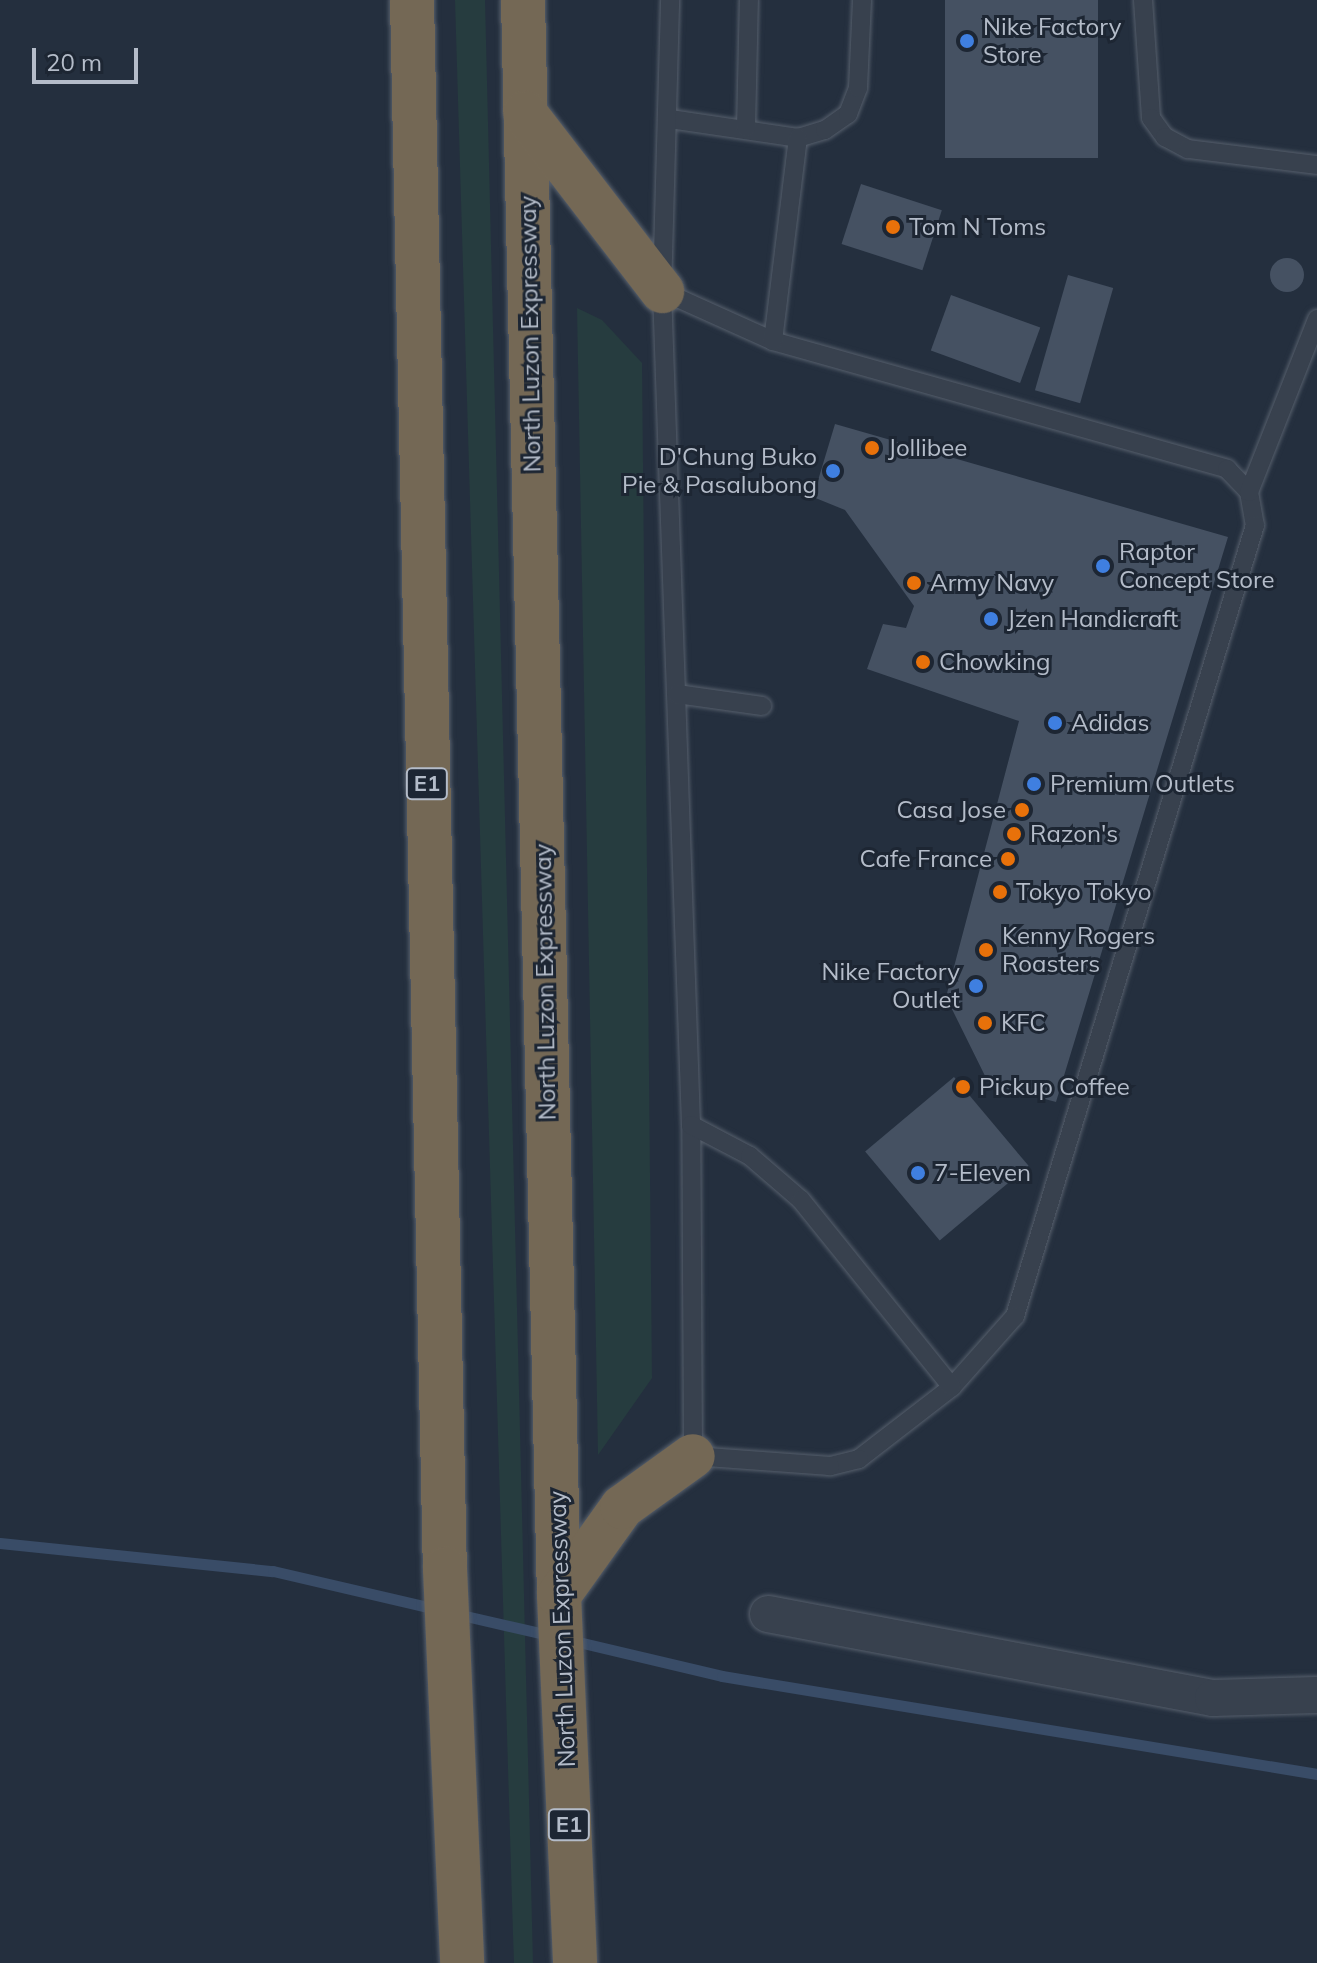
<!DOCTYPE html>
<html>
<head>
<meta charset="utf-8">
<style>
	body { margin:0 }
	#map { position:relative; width:1317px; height:1963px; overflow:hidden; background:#242f3e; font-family:Mulish,sans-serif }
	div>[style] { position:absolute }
	.green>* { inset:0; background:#263c3f }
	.stream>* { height:11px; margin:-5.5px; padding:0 5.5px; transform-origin:5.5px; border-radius:5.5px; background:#394c67 }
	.building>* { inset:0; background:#455162; transform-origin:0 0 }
	.round { border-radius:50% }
	.roads { filter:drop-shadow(0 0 2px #565f6c) drop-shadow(0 0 2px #565f6c) }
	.lane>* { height:18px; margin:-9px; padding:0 9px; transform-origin:9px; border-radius:9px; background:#38414e }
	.street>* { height:36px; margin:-18px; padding:0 18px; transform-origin:18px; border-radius:18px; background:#38414e }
	.highway>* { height:44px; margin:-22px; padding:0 22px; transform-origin:22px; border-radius:22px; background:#746855 }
	.dots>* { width:22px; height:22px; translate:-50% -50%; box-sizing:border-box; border:4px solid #1d2633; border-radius:50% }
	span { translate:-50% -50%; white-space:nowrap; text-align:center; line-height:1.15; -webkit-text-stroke:6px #1d2633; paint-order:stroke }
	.shield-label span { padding:2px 6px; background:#1d2633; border:2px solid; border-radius:6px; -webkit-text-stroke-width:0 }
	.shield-label { font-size:22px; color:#b4bcc9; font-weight:700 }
	.poi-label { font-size:24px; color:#b4bcc9 }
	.left { translate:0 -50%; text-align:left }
	.right { translate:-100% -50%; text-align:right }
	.street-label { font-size:24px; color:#b4bcc9 }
	.scale { position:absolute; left:32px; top:48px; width:106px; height:36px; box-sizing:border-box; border:4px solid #b4bcc9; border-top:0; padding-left:10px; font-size:24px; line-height:28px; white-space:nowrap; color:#b4bcc9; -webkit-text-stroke:6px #1d2633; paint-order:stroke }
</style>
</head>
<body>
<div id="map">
	<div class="green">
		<i style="clip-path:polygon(455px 0,485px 0,533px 1963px,514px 1963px,513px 1935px)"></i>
		<i style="clip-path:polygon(577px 308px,602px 320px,642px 363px,652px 1378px,598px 1455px)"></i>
	</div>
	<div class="stream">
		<i style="left:0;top:1543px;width:274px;rotate:5.9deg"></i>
		<i style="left:273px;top:1571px;width:167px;rotate:13.1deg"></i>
		<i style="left:457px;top:1614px;width:98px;rotate:12.9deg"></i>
		<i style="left:570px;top:1640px;width:156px;rotate:13.3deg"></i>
		<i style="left:722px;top:1676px;width:603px;rotate:9.35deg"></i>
	</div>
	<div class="building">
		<i style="left:945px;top:0;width:153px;height:158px"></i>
		<i style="left:861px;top:184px;width:85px;height:63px;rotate:18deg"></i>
		<i class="round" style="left:1270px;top:258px;width:34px;height:34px"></i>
		<i style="left:1068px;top:275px;width:47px;height:120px;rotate:16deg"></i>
		<i style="left:951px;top:295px;width:95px;height:59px;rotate:20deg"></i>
		<i style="clip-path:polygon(835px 424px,1228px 537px,1056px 1102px,989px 1084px,946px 997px,1019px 721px,867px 669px,883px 624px,906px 628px,914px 606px,845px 510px,813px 497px)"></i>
		<i style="left:954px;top:1077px;width:116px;height:116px;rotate:50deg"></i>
	</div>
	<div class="roads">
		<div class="lane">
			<i style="left:1143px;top:0;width:118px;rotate:86.1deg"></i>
			<i style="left:1151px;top:118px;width:24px;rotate:54deg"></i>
			<i style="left:1165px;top:137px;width:26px;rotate:28deg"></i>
			<i style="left:1188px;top:149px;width:130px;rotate:7.1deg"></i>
			<i style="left:670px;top:119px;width:129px;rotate:8.4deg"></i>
			<i style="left:798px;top:138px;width:28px;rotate:-17deg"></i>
			<i style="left:825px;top:130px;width:28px;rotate:-35deg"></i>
			<i style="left:848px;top:114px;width:28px;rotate:-69deg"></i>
			<i style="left:858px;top:88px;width:88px;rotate:-87.4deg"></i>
			<i style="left:746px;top:128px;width:128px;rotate:-88.7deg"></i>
			<i style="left:662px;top:291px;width:122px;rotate:24.2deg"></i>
			<i style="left:773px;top:341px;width:472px;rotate:15.7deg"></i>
			<i style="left:1227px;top:469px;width:32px;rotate:46deg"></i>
			<i style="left:1249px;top:492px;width:34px;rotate:80deg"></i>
			<i style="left:1255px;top:525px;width:827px;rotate:106.88deg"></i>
			<i style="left:1015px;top:1316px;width:95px;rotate:131.6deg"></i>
			<i style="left:952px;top:1387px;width:118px;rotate:142.3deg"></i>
			<i style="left:859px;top:1459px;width:30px;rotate:166deg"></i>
			<i style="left:830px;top:1466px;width:137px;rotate:-175.8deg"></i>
			<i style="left:693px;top:1456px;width:331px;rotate:-90.3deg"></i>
			<i style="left:691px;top:1125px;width:835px;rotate:-91.99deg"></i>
			<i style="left:662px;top:291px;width:291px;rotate:-88.4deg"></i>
			<i style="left:773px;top:341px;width:205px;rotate:-83deg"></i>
			<i style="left:1249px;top:492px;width:186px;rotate:-68.5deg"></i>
			<i style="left:677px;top:694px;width:86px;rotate:8deg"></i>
			<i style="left:691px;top:1125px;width:67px;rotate:27.7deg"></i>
			<i style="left:750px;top:1156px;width:67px;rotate:40.8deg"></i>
			<i style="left:801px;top:1200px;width:240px;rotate:51.1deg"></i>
		</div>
		<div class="street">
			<i style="left:768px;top:1614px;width:453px;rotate:10.7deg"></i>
			<i style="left:1213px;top:1698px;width:104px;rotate:-1.7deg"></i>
		</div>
		<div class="highway">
			<i style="left:412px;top:0;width:1569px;rotate:88.8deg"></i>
			<i style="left:445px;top:1569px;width:394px;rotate:87.5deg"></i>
			<i style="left:523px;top:0;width:1595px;rotate:88.71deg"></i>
			<i style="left:559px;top:1595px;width:368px;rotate:87.5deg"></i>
			<i style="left:525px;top:113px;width:225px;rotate:52.4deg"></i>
			<i style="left:559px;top:1595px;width:108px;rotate:-54.4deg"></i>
			<i style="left:622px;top:1507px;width:87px;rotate:-35.7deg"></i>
		</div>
	</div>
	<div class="dots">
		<i style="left:967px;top:41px;background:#3f7fe0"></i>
		<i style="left:893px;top:227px;background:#e8710a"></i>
		<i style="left:872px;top:448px;background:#e8710a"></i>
		<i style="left:833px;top:471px;background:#3f7fe0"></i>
		<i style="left:1103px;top:566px;background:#3f7fe0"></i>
		<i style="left:914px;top:583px;background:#e8710a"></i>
		<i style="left:991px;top:619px;background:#3f7fe0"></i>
		<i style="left:923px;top:662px;background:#e8710a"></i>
		<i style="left:1055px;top:723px;background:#3f7fe0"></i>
		<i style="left:1034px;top:784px;background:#3f7fe0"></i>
		<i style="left:1022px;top:810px;background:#e8710a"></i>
		<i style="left:1014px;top:834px;background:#e8710a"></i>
		<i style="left:1008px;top:859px;background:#e8710a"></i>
		<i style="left:1000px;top:892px;background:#e8710a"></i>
		<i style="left:986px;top:950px;background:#e8710a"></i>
		<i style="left:976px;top:986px;background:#3f7fe0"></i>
		<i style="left:985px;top:1023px;background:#e8710a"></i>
		<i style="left:963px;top:1087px;background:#e8710a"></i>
		<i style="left:918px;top:1173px;background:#3f7fe0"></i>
	</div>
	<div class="shield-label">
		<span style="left:427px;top:784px">E1</span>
		<span style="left:569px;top:1825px">E1</span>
	</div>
	<div class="poi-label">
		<span class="left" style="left:983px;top:41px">Nike Factory<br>Store</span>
		<span class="left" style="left:909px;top:227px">Tom N Toms</span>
		<span class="left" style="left:888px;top:448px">Jollibee</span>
		<span class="right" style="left:817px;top:471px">D'Chung Buko<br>Pie &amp; Pasalubong</span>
		<span class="left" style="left:1119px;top:566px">Raptor<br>Concept Store</span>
		<span class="left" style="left:930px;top:583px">Army Navy</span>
		<span class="left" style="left:1007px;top:619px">Jzen Handicraft</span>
		<span class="left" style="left:939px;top:662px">Chowking</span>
		<span class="left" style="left:1071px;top:723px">Adidas</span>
		<span class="left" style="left:1050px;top:784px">Premium Outlets</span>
		<span class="right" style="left:1006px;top:810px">Casa Jose</span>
		<span class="left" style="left:1030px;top:834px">Razon's</span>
		<span class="right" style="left:992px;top:859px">Cafe France</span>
		<span class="left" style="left:1016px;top:892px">Tokyo Tokyo</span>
		<span class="left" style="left:1002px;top:950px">Kenny Rogers<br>Roasters</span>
		<span class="right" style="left:960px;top:986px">Nike Factory<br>Outlet</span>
		<span class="left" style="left:1001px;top:1023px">KFC</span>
		<span class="left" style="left:979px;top:1087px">Pickup Coffee</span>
		<span class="left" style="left:934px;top:1173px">7-Eleven</span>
	</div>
	<div class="street-label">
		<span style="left:530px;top:334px;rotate:-91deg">North Luzon Expressway</span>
		<span style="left:545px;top:982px;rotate:-91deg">North Luzon Expressway</span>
		<span style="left:562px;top:1629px;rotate:-92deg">North Luzon Expressway</span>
	</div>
	<div class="scale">20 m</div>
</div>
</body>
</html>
